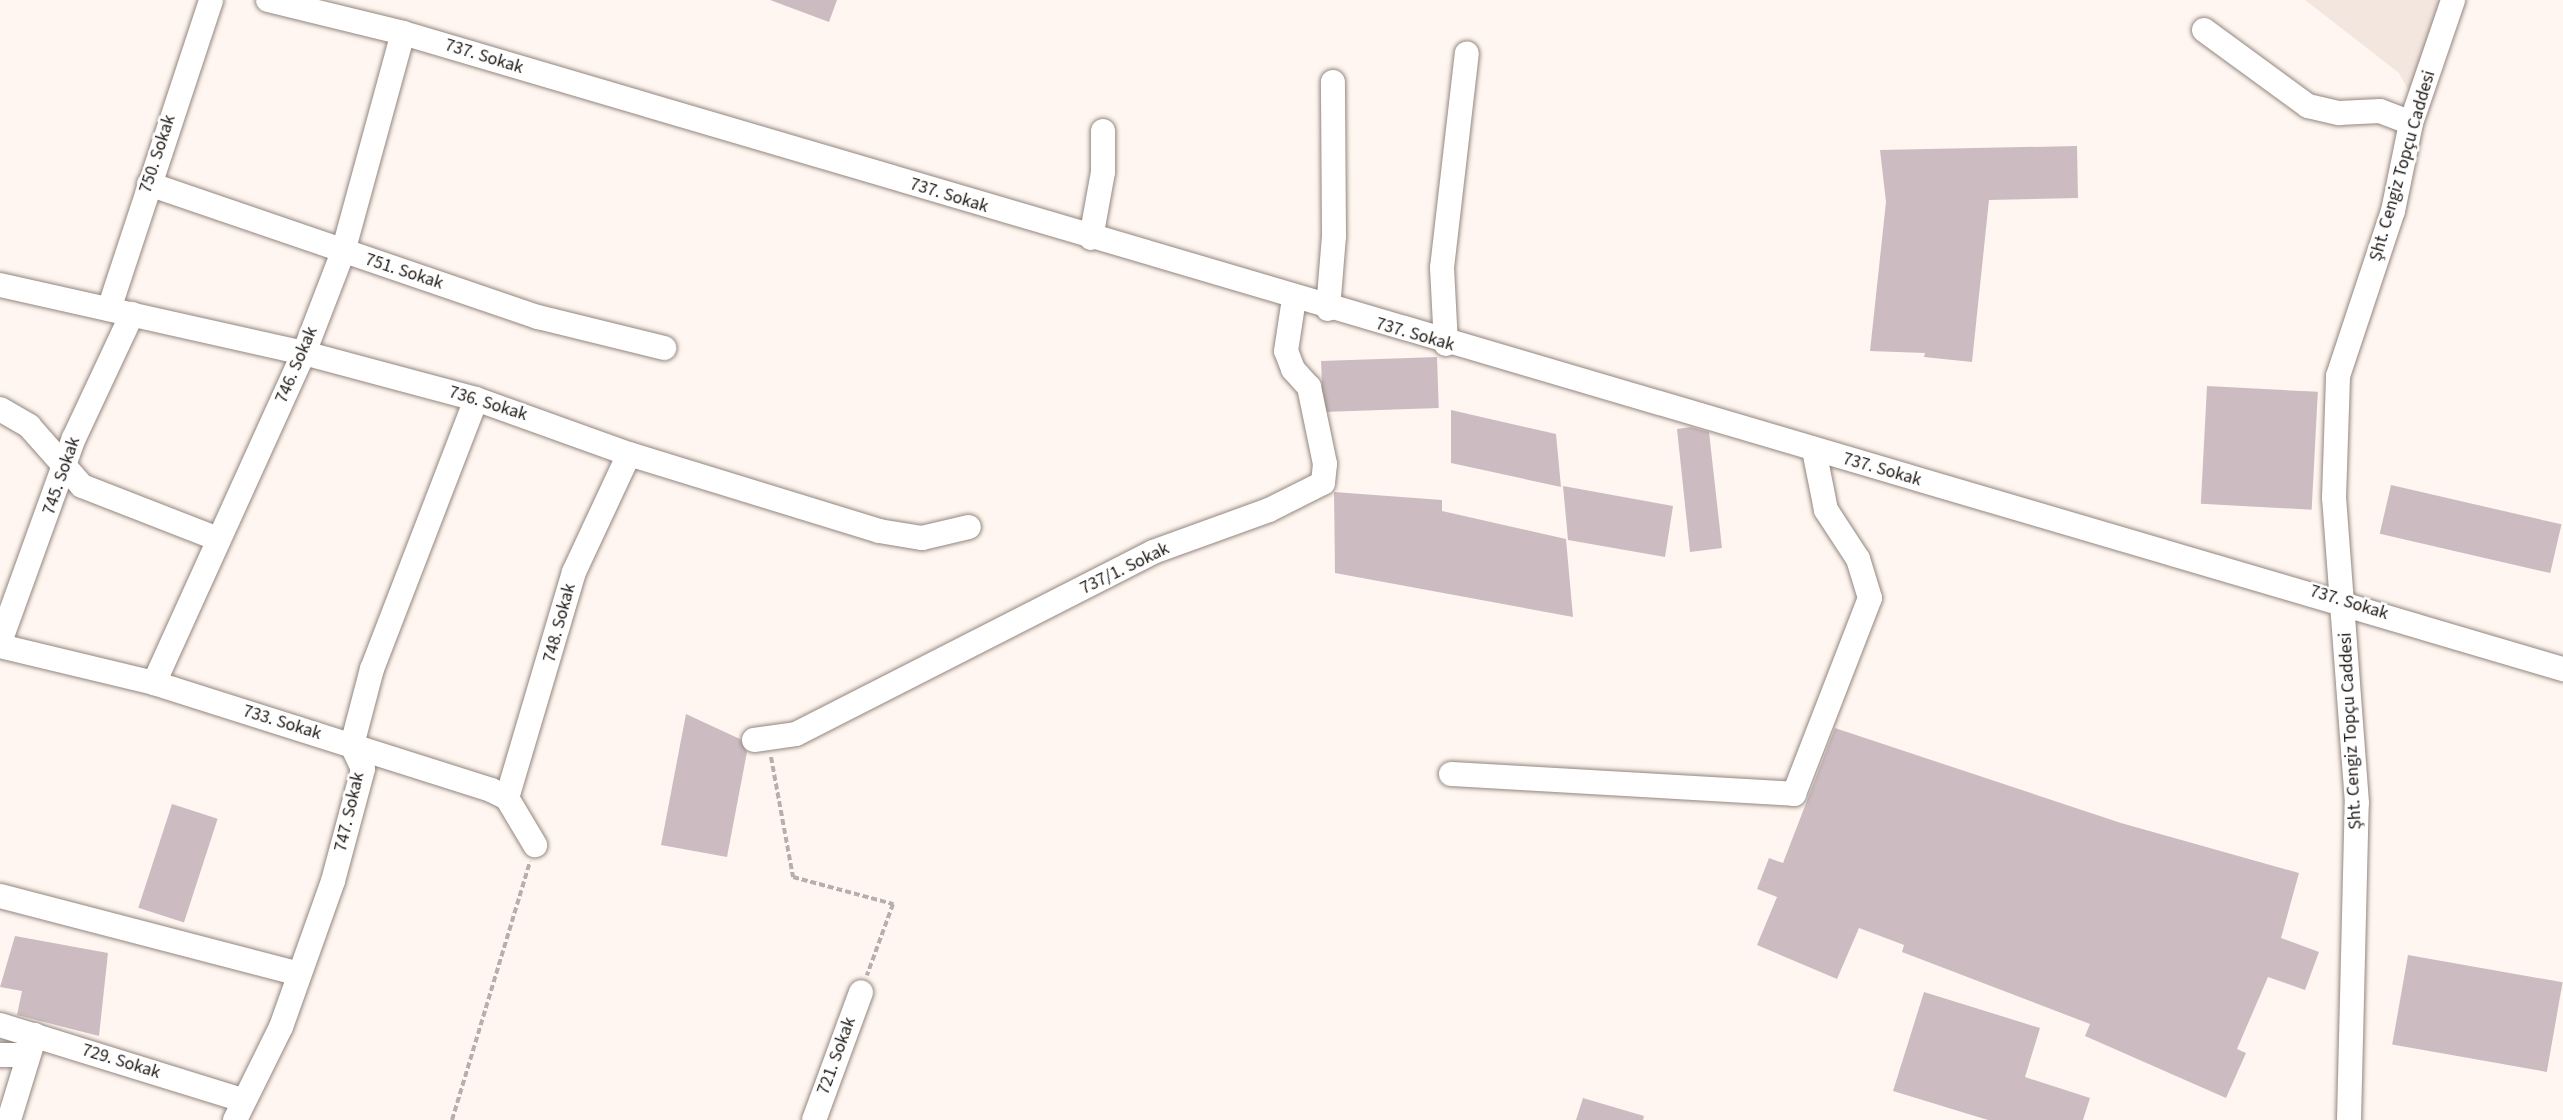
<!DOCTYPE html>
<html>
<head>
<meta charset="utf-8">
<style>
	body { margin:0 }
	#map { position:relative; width:2563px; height:1120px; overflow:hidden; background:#fff6f1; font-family:"Source Sans 3",sans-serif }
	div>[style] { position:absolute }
	.built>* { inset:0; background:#f3e6df }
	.building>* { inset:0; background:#ccbcc2; transform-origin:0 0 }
	.path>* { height:4px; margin-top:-2px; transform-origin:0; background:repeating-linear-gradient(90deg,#b7afab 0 6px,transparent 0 9px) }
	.roads { filter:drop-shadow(0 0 2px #93867e) drop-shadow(0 0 2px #93867e) }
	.minor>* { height:24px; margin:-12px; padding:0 12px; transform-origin:12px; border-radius:12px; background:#fff }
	span { translate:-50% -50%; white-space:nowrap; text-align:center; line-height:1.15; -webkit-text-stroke:5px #fff; paint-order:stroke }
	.street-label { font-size:18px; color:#1f1a17 }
</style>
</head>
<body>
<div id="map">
	<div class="built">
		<i style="clip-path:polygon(2305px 0,2444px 0,2412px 97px,2399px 73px)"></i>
	</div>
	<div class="building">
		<i style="clip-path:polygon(770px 0,837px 0,829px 22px)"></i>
		<i style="clip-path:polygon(2077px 146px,2078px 198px,1989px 200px,1972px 362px,1924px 357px,1925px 353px,1870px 351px,1886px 202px,1880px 150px)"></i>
		<i style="left:1437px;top:357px;width:51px;height:116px;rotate:88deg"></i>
		<i style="left:2207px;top:386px;width:111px;height:118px;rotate:3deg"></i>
		<i style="clip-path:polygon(1451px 410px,1556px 434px,1561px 487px,1451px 463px)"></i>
		<i style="clip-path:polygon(1691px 427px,1709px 432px,1722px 548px,1690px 552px,1677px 429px)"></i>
		<i style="left:2391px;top:485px;width:175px;height:50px;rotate:13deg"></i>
		<i style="clip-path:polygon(1563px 486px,1673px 506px,1665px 557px,1568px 540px)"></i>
		<i style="clip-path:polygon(1334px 492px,1442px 500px,1442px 511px,1566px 539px,1573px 617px,1335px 573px)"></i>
		<i style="clip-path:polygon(686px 714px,740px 739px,747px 752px,727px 857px,661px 845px)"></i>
		<i style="clip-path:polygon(1835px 728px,2121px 823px,2299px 873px,2281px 938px,2319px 952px,2305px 990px,2268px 977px,2237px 1049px,2246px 1053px,2226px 1098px,2085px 1036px,2090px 1024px,1902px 952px,1904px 945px,1859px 928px,1837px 979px,1757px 945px,1777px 897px,1757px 889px,1769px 858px,1783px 863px)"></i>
		<i style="left:172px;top:804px;width:48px;height:109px;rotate:18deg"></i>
		<i style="clip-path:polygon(15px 936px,108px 953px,99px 1036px,17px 1015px,22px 991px,0 987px)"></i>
		<i style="left:2408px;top:955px;width:157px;height:91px;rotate:10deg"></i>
		<i style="clip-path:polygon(1924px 992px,2040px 1028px,2025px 1077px,2090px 1098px,2083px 1120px,1988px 1120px,1893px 1091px)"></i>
		<i style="clip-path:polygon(1583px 1098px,1644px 1116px,1643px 1120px,1576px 1120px)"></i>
	</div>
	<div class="path">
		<i style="left:771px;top:757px;width:122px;rotate:79.6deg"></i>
		<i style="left:793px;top:877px;width:104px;rotate:15.1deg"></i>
		<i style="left:893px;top:904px;width:76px;rotate:110.1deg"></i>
		<i style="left:452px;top:1120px;width:270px;rotate:-73.2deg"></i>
	</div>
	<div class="roads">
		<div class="minor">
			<i style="left:268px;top:0;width:139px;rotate:13.7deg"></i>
			<i style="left:403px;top:33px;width:2252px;rotate:16.41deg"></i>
			<i style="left:2204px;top:30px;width:129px;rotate:36.2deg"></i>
			<i style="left:2308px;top:106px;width:32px;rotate:13deg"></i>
			<i style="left:2339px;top:113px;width:41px;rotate:-2.8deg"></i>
			<i style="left:2380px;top:111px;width:33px;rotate:21deg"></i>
			<i style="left:149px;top:184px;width:411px;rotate:18.9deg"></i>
			<i style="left:538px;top:317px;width:130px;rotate:13.8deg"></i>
			<i style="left:1091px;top:238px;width:67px;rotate:-79.7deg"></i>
			<i style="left:1103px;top:172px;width:41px;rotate:-90deg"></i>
			<i style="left:0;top:285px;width:312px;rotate:12.6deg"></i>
			<i style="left:304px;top:353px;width:178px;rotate:15deg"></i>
			<i style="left:476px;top:399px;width:163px;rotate:19.8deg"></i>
			<i style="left:629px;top:454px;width:262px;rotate:17.1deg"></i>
			<i style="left:879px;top:531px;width:44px;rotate:9.2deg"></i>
			<i style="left:922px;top:538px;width:48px;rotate:-13.2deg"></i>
			<i style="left:109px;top:309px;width:325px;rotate:-71.7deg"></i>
			<i style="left:1328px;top:309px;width:73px;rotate:-85.3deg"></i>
			<i style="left:1334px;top:236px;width:154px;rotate:-90.4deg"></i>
			<i style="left:1446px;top:344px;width:76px;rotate:-93deg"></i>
			<i style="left:1442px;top:268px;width:216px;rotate:-83.4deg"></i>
			<i style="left:0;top:409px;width:34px;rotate:30deg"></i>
			<i style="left:29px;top:426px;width:80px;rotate:48.5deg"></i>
			<i style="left:82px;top:486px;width:146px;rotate:21.3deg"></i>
			<i style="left:0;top:642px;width:217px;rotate:-70.1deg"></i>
			<i style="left:74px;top:438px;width:137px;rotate:-64.9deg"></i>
			<i style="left:0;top:646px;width:158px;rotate:13.5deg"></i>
			<i style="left:154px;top:683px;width:354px;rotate:17.6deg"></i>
			<i style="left:491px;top:790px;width:18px;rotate:27deg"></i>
			<i style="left:507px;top:798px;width:55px;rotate:59.2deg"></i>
			<i style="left:154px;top:683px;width:362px;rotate:-65.6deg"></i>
			<i style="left:304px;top:353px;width:108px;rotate:-68.9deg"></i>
			<i style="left:343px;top:252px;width:227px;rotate:-74.7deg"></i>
			<i style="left:754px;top:740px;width:42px;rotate:-8.1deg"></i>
			<i style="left:796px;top:734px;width:401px;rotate:-27deg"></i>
			<i style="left:1153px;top:552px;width:123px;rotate:-19.9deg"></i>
			<i style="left:1269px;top:510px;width:60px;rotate:-26.6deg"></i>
			<i style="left:1323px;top:483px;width:19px;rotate:-84deg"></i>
			<i style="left:1325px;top:464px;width:79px;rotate:-101.7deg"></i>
			<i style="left:1309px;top:387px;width:24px;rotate:-132deg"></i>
			<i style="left:1293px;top:369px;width:19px;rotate:-111deg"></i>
			<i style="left:1286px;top:351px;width:53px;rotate:-81.3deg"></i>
			<i style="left:1451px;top:774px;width:344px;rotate:3.3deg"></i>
			<i style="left:1794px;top:794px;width:210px;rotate:-68.8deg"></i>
			<i style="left:1870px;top:598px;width:41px;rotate:-107.1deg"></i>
			<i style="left:1858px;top:559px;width:59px;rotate:-123.1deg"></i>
			<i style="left:1826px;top:510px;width:61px;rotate:-101.3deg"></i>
			<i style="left:507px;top:798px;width:236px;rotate:-73.5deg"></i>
			<i style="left:574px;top:572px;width:130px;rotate:-65deg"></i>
			<i style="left:0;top:896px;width:309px;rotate:14.6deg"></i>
			<i style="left:0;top:1025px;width:254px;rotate:17.2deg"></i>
			<i style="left:0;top:1055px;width:28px"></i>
			<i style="left:9px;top:1120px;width:89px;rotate:-73deg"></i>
			<i style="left:235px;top:1120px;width:104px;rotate:-63.7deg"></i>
			<i style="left:281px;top:1027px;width:155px;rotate:-70.4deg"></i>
			<i style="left:333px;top:881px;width:116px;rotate:-75deg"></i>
			<i style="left:363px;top:769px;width:26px;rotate:-115deg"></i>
			<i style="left:352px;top:745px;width:79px;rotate:-75.3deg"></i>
			<i style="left:372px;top:669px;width:289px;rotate:-68.9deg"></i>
			<i style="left:814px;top:1120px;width:136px;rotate:-69.8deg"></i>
			<i style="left:2349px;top:1120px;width:317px;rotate:-88.6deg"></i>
			<i style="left:2357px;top:803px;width:306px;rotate:-94.3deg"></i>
			<i style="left:2334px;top:498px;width:122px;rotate:-88.1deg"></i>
			<i style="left:2338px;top:376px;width:174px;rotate:-71.6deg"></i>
			<i style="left:2393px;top:211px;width:90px;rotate:-78.4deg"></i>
			<i style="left:2411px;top:123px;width:130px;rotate:-71.1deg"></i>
		</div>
	</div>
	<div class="street-label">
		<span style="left:484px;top:57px;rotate:17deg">737. Sokak</span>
		<span style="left:158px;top:154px;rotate:-72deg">750. Sokak</span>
		<span style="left:2403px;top:166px;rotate:-74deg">Şht. Cengiz Topçu Caddesi</span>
		<span style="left:949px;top:196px;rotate:17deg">737. Sokak</span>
		<span style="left:404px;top:272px;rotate:18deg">751. Sokak</span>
		<span style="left:1415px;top:335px;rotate:16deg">737. Sokak</span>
		<span style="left:297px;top:365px;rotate:-67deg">746. Sokak</span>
		<span style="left:488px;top:404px;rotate:17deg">736. Sokak</span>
		<span style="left:1882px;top:470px;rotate:16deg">737. Sokak</span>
		<span style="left:62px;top:476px;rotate:-71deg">745. Sokak</span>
		<span style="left:1125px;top:569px;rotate:-26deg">737/1. Sokak</span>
		<span style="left:2349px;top:603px;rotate:17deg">737. Sokak</span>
		<span style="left:560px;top:623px;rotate:-75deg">748. Sokak</span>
		<span style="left:282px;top:723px;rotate:17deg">733. Sokak</span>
		<span style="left:2351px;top:731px;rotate:-93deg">Şht. Cengiz Topçu Caddesi</span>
		<span style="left:350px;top:812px;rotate:-77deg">747. Sokak</span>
		<span style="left:837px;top:1056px;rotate:-70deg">721. Sokak</span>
		<span style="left:121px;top:1062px;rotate:17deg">729. Sokak</span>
	</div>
</div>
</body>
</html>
